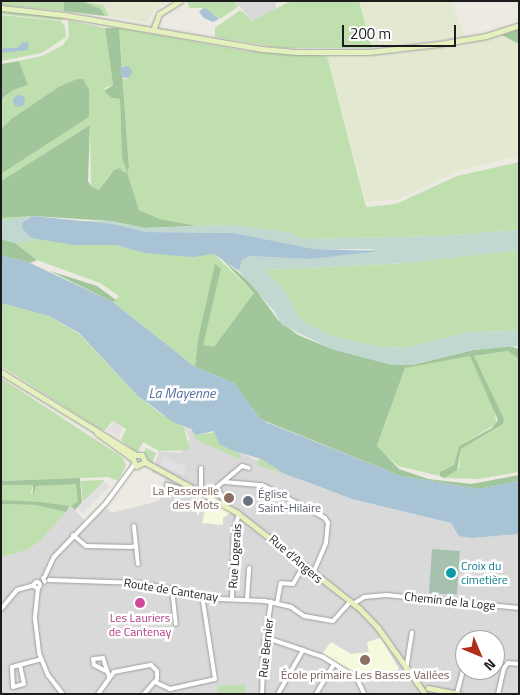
<!DOCTYPE html>
<html>
<head>
<meta charset="utf-8">
<style>
	body { margin:0 }
	#map { position:relative; width:520px; height:695px; overflow:hidden; background:#eceae2; font-family:"Titillium Web",sans-serif }
	div>[style] { position:absolute }
	.residential>* { inset:0; background:#dad9d9 }
	.education>* { inset:0; background:#f6fadd }
	.farmland>* { inset:0; background:#e3e9d0 }
	.grass>* { inset:0; background:#bfe0ae; transform-origin:0 0 }
	.forest>* { inset:0; background:#a2c69c }
	.wetland>* { inset:0; background:#c1d8d1 }
	.cemetery>* { inset:0; background:#a6c2af; transform-origin:0 0 }
	.parking>* { inset:0; background:#e0e0e0; transform-origin:0 0 }
	.water>* { inset:0; background:#a8c3d4 }
	.round { border-radius:50% }
	.roads { filter:drop-shadow(0 0 1px #9d9d9d) drop-shadow(0 0 1px #9d9d9d) }
	.street>* { height:4px; margin:-2px; padding:0 2px; transform-origin:2px; border-radius:2px; background:#fff }
	.street>.ring { margin:-2px; padding:0; box-sizing:content-box; background:none; border:4px solid #fff; border-radius:50% }
	.secondary>* { height:5px; margin:-2.5px; padding:0 2.5px; transform-origin:2.5px; border-radius:2.5px; background:#e5f1bc }
	.dots>* { width:14px; height:14px; translate:-50% -50%; box-sizing:border-box; border:2px solid #fff; border-radius:50% }
	span { translate:-50% -50%; white-space:nowrap; text-align:center; line-height:1.15; -webkit-text-stroke:5px #fff; paint-order:stroke }
	.education-label { font-size:12px; color:#785e54 }
	.right { translate:-100% -50%; text-align:right }
	.worship-label { font-size:12px; color:#5b616d }
	.left { translate:0 -50%; text-align:left }
	.street-label { font-size:12px; color:#1c1c1c }
	.culture-label { font-size:12px; color:#0d838f }
	.hotel-label { font-size:12px; color:#b23c85 }
	.water-label { font-size:14px; color:#556e9f; font-style:italic }
	.frame { position:absolute; inset:0; border:2px solid #1c1c1c; pointer-events:none }
	.north { position:absolute; left:455px; top:630px; width:50px; height:50px; box-sizing:border-box; background:#fff; border:1px solid #a4a4a4; border-radius:50%; rotate:135deg; font-size:14px; font-weight:700; line-height:20px; text-align:center; color:#1c1c1c }
	.north::after { content:''; display:block; margin:auto; width:18px; height:22px; background:#af3018; clip-path:polygon(50% 0,100% 100%,50% 72%,0 100%) }
	.scale { position:absolute; left:342px; top:25px; width:114px; height:22px; box-sizing:border-box; border:2px solid #1c1c1c; border-top:0; padding-left:6px; font-size:15px; line-height:18px; white-space:nowrap; color:#1c1c1c; -webkit-text-stroke:4px #fff; paint-order:stroke }
</style>
</head>
<body>
<div id="map">
	<div class="residential">
		<i style="clip-path:polygon(240px 1px,276px 1px,276px 10px,252px 21px,237px 3px)"></i>
		<i style="clip-path:polygon(evenodd,184px 427px,307px 483px,352px 499px,451px 523px,472px 538px,519px 534px,519px 694px,1px 694px,1px 557px,27px 550px,39px 542px,71px 506px,88px 524px,106px 507px,111px 513px,159px 501px,165px 478px,152px 472px,159px 451px,180px 453px,190px 439px,184px 427px,465px 640px,495px 640px,495px 670px,465px 670px,465px 640px)"></i>
	</div>
	<div class="education">
		<i style="clip-path:polygon(208px 498px,231px 512px,223px 518px,223px 525px,202px 523px)"></i>
		<i style="clip-path:polygon(381px 638px,399px 669px,377px 682px,376px 679px,363px 683px,356px 674px,322px 654px,331px 642px,351px 654px,369px 652px,367px 642px)"></i>
	</div>
	<div class="farmland">
		<i style="clip-path:polygon(92px 1px,172px 1px,154px 10px,148px 23px,109px 16px,103px 5px)"></i>
		<i style="clip-path:polygon(359px 1px,451px 1px,465px 37px,372px 48px)"></i>
		<i style="clip-path:polygon(502px 35px,519px 44px,519px 156px,458px 171px,399px 199px,366px 202px,327px 56px,406px 53px,463px 45px)"></i>
	</div>
	<div class="grass">
		<i style="clip-path:polygon(1px 1px,64px 1px,64px 11px,1px 5px)"></i>
		<i style="clip-path:polygon(81px 1px,103px 5px,109px 16px,105px 16px,100px 9px)"></i>
		<i style="clip-path:polygon(187px 1px,234px 1px,239px 6px,220px 19px,203px 8px,189px 8px)"></i>
		<i style="clip-path:polygon(291px 1px,359px 1px,372px 48px,282px 48px,215px 37px,215px 28px,239px 11px,242px 11px,252px 21px)"></i>
		<i style="left:1px;top:10px;width:62px;height:4px;rotate:6deg"></i>
		<i style="clip-path:polygon(1px 15px,60px 21px,65px 26px,66px 37px,42px 53px,1px 61px)"></i>
		<i style="clip-path:polygon(68px 20px,105px 28px,113px 85px,104px 88px,112px 98px,120px 99px,122px 157px,129px 168px,123px 79px,128px 79px,125px 66px,122px 66px,119px 28px,246px 51px,327px 56px,366px 207px,396px 204px,457px 176px,519px 162px,519px 230px,440px 236px,304px 239px,288px 232px,229px 225px,197px 226px,160px 219px,139px 210px,127px 172px,112px 172px,99px 190px,91px 186px,90px 125px,1px 181px,1px 174px,89px 117px,78px 79px,60px 86px,11px 119px,1px 129px,1px 99px,13px 90px,28px 85px,19px 61px,42px 56px,63px 45px,69px 36px)"></i>
		<i style="clip-path:polygon(32px 216px,25px 219px,73px 245px,116px 245px,144px 253px,214px 254px,254px 293px,214px 348px,202px 345px,221px 269px,198px 339px,195px 367px,113px 302px,119px 296px,100px 283px,37px 260px,15px 243px,1px 239px,1px 218px)"></i>
		<i style="clip-path:polygon(519px 250px,519px 331px,468px 332px,406px 348px,380px 347px,333px 336px,307px 324px,298px 316px,284px 289px,265px 270px,406px 263px)"></i>
		<i style="clip-path:polygon(1px 303px,49px 316px,79px 334px,137px 395px,158px 412px,184px 427px,190px 450px,159px 451px,143px 442px,138px 452px,133px 450px,121px 440px,126px 429px,113px 421px,105px 430px,100px 429px,1px 366px)"></i>
		<i style="clip-path:polygon(508px 351px,519px 359px,519px 472px,479px 479px,444px 478px,459px 468px,461px 449px,503px 424px,500px 410px,488px 392px,474px 356px)"></i>
		<i style="clip-path:polygon(467px 355px,470px 356px,495px 410px,496px 424px,459px 446px,454px 465px,440px 472px,440px 476px,398px 466px,377px 447px,405px 368px)"></i>
		<i style="clip-path:polygon(1px 378px,122px 457px,126px 465px,118px 481px,108px 477px,1px 481px)"></i>
		<i style="clip-path:polygon(191px 429px,196px 435px,215px 432px,219px 444px,239px 453px,242px 460px,196px 440px)"></i>
		<i style="clip-path:polygon(146px 448px,156px 453px,152px 464px,143px 454px)"></i>
		<i style="clip-path:polygon(259px 459px,261px 459px,285px 474px,257px 465px)"></i>
		<i style="clip-path:polygon(104px 480px,104px 481px,83px 502px,81px 481px)"></i>
		<i style="clip-path:polygon(77px 483px,78px 501px,71px 506px,1px 500px,1px 485px,33px 485px,30px 495px,36px 486px)"></i>
		<i style="clip-path:polygon(1px 504px,35px 505px,66px 512px,39px 542px,27px 550px,1px 557px)"></i>
		<i style="clip-path:polygon(245px 684px,245px 694px,218px 694px,217px 686px)"></i>
	</div>
	<div class="forest">
		<i style="clip-path:polygon(64px 1px,81px 1px,101px 9px,105px 16px,64px 11px)"></i>
		<i style="clip-path:polygon(105px 28px,119px 28px,129px 168px,127px 172px,139px 210px,160px 219px,197px 226px,144px 228px,111px 221px,32px 216px,1px 218px,1px 181px,90px 125px,88px 181px,91px 186px,99px 190px,114px 170px,120px 168px,123px 172px,127px 172px,122px 157px,120px 99px,112px 98px,104px 91px,113px 85px)"></i>
		<i style="clip-path:polygon(519px 29px,519px 44px,502px 35px)"></i>
		<i style="clip-path:polygon(19px 61px,28px 85px,13px 90px,1px 99px,1px 64px)"></i>
		<i style="clip-path:polygon(77px 79px,83px 79px,89px 90px,89px 117px,1px 174px,1px 129px,11px 119px,60px 86px)"></i>
		<i style="clip-path:polygon(1px 239px,15px 243px,37px 260px,30px 263px,1px 255px)"></i>
		<i style="clip-path:polygon(221px 258px,251px 283px,278px 320px,298px 335px,332px 349px,393px 365px,412px 365px,473px 350px,509px 346px,519px 349px,519px 359px,508px 351px,474px 356px,504px 419px,503px 424px,461px 449px,457px 470px,444px 478px,440px 476px,440px 472px,454px 465px,459px 446px,492px 428px,498px 420px,470px 356px,405px 368px,377px 446px,399px 469px,428px 479px,471px 484px,519px 475px,519px 481px,479px 489px,401px 476px,260px 419px,234px 383px,195px 367px,198px 339px,215px 264px,221px 269px,203px 345px,214px 347px,254px 293px)"></i>
		<i style="clip-path:polygon(50px 271px,97px 286px,116px 300px,113px 302px)"></i>
		<i style="clip-path:polygon(80px 478px,82px 502px,75px 510px,71px 506px,78px 501px,76px 484px,36px 486px,33px 496px,33px 485px,1px 485px,1px 481px)"></i>
		<i style="clip-path:polygon(1px 500px,39px 502px,70px 506px,66px 512px,35px 505px,1px 504px)"></i>
	</div>
	<div class="wetland">
		<i style="clip-path:polygon(32px 216px,25px 219px,32px 238px,42px 240px,15px 243px,1px 239px,1px 221px)"></i>
		<i style="clip-path:polygon(82px 221px,111px 221px,144px 228px,229px 225px,288px 232px,304px 239px,440px 236px,519px 230px,519px 250px,406px 263px,265px 270px,284px 289px,298px 316px,307px 324px,333px 336px,380px 347px,406px 348px,468px 332px,519px 331px,519px 346px,473px 350px,412px 365px,393px 365px,332px 349px,282px 325px,274px 311px,239px 271px,242px 260px,250px 256px,309px 259px,378px 249px,314px 249px,234px 233px,145px 232px)"></i>
	</div>
	<div class="cemetery">
		<i style="left:432px;top:549px;width:28px;height:44px;rotate:4deg"></i>
	</div>
	<div class="parking">
		<i style="clip-path:polygon(114px 422px,122px 427px,120px 438px,107px 430px)"></i>
		<i style="left:163px;top:457px;width:26px;height:9px;rotate:23deg"></i>
		<i style="left:104px;top:481px;width:8px;height:38px;rotate:45deg"></i>
	</div>
	<div class="water">
		<i style="clip-path:polygon(203px 8px,207px 9px,219px 19px,213px 22px,204px 18px,199px 12px)"></i>
		<i style="clip-path:polygon(22px 42px,29px 43px,28px 50px,2px 53px,3px 48px,17px 48px)"></i>
		<i class="round" style="left:120px;top:66px;width:12px;height:12px"></i>
		<i class="round" style="left:13px;top:95px;width:12px;height:12px"></i>
		<i style="clip-path:polygon(32px 216px,112px 224px,145px 232px,234px 233px,314px 249px,380px 251px,309px 259px,250px 256px,242px 260px,239px 271px,214px 254px,193px 257px,144px 253px,116px 245px,73px 245px,32px 238px,22px 228px,23px 222px)"></i>
		<i style="clip-path:polygon(1px 255px,30px 263px,113px 302px,195px 367px,234px 383px,260px 419px,268px 423px,401px 476px,479px 489px,519px 481px,519px 534px,472px 538px,459px 536px,451px 523px,352px 499px,285px 474px,261px 459px,234px 451px,219px 444px,214px 431px,196px 435px,191px 429px,173px 422px,137px 395px,79px 333px,49px 316px,1px 303px)"></i>
	</div>
	<div class="roads">
		<div class="street">
			<i style="left:225px;top:482px;width:37px;rotate:5deg"></i>
			<i style="left:262px;top:485px;width:71px;rotate:27.6deg"></i>
			<i style="left:325px;top:518px;width:6px;rotate:59deg"></i>
			<i style="left:328px;top:523px;width:20px;rotate:96deg"></i>
			<i style="left:326px;top:543px;width:33px;rotate:113deg"></i>
			<i style="left:167px;top:485px;width:27px;rotate:15deg"></i>
			<i style="left:193px;top:492px;width:4px;rotate:-63deg"></i>
			<i style="left:201px;top:491px;width:23px;rotate:-90deg"></i>
			<i style="left:226px;top:505px;width:20px;rotate:-117deg"></i>
			<i style="left:217px;top:487px;width:33px;rotate:-40deg"></i>
			<i style="left:242px;top:466px;width:7px;rotate:16deg"></i>
			<i style="left:73px;top:535px;width:17px;rotate:40deg"></i>
			<i style="left:86px;top:546px;width:45px;rotate:1.3deg"></i>
			<i style="left:131px;top:547px;width:5px;rotate:-11deg"></i>
			<i style="left:136px;top:546px;width:20px;rotate:-96deg"></i>
			<i style="left:136px;top:546px;width:18px;rotate:84deg"></i>
			<i style="left:45px;top:576px;width:21px;rotate:-65deg"></i>
			<i style="left:54px;top:557px;width:75px;rotate:-46.1deg"></i>
			<i style="left:106px;top:503px;width:47px;rotate:-53.6deg"></i>
			<i style="left:43px;top:578px;width:4px;rotate:63deg"></i>
			<i style="left:49px;top:580px;width:90px;rotate:1.9deg"></i>
			<i style="left:139px;top:583px;width:83px;rotate:11.2deg"></i>
			<i style="left:220px;top:599px;width:45px;rotate:2.5deg"></i>
			<i style="left:265px;top:601px;width:27px;rotate:13deg"></i>
			<i style="left:291px;top:607px;width:16px;rotate:35deg"></i>
			<i style="left:304px;top:616px;width:29px;rotate:10deg"></i>
			<i style="left:333px;top:621px;width:25px;rotate:-48deg"></i>
			<i class="ring" style="left:34px;top:582px;width:2px;height:2px"></i>
			<i style="left:38px;top:588px;width:31px;rotate:96deg"></i>
			<i style="left:35px;top:619px;width:34px;rotate:83deg"></i>
			<i style="left:39px;top:653px;width:24px;rotate:68deg"></i>
			<i style="left:48px;top:675px;width:24px;rotate:52deg"></i>
			<i style="left:172px;top:588px;width:36px;rotate:84deg"></i>
			<i style="left:232px;top:598px;width:67px;rotate:-88.3deg"></i>
			<i style="left:234px;top:531px;width:18px;rotate:-74deg"></i>
			<i style="left:247px;top:599px;width:31px;rotate:-86deg"></i>
			<i style="left:277px;top:603px;width:20px;rotate:-79deg"></i>
			<i style="left:281px;top:583px;width:12px;rotate:5deg"></i>
			<i style="left:293px;top:584px;width:22px;rotate:-60deg"></i>
			<i style="left:353px;top:604px;width:13px;rotate:-32deg"></i>
			<i style="left:364px;top:597px;width:22px;rotate:-5deg"></i>
			<i style="left:386px;top:595px;width:134px;rotate:5.6deg"></i>
			<i style="left:1px;top:609px;width:25px;rotate:-50deg"></i>
			<i style="left:17px;top:590px;width:18px;rotate:-16deg"></i>
			<i style="left:267px;top:638px;width:59px;rotate:18.7deg"></i>
			<i style="left:323px;top:657px;width:40px;rotate:32deg"></i>
			<i style="left:357px;top:678px;width:17px;rotate:66deg"></i>
			<i style="left:20px;top:665px;width:19px;rotate:78deg"></i>
			<i style="left:24px;top:684px;width:11px;rotate:165deg"></i>
			<i style="left:13px;top:687px;width:20px;rotate:-93deg"></i>
			<i style="left:12px;top:667px;width:30px;rotate:-15deg"></i>
			<i style="left:406px;top:670px;width:38px;rotate:-81deg"></i>
			<i style="left:106px;top:671px;width:13px;rotate:-153deg"></i>
			<i style="left:94px;top:665px;width:6px;rotate:-99deg"></i>
			<i style="left:93px;top:659px;width:10px;rotate:-6deg"></i>
			<i style="left:103px;top:658px;width:19px;rotate:72deg"></i>
			<i style="left:155px;top:682px;width:17px;rotate:25deg"></i>
			<i style="left:170px;top:689px;width:46px;rotate:-12.5deg"></i>
			<i style="left:215px;top:679px;width:85px;rotate:-98.8deg"></i>
			<i style="left:457px;top:693px;width:24px;rotate:-75deg"></i>
			<i style="left:98px;top:694px;width:27px;rotate:-54deg"></i>
			<i style="left:114px;top:672px;width:38px;rotate:-11deg"></i>
			<i style="left:151px;top:665px;width:8px;rotate:45deg"></i>
			<i style="left:157px;top:671px;width:8px;rotate:90deg"></i>
			<i style="left:157px;top:679px;width:20px;rotate:131deg"></i>
			<i style="left:262px;top:694px;width:47px;rotate:-87.6deg"></i>
			<i style="left:264px;top:647px;width:46px;rotate:-81.2deg"></i>
			<i style="left:278px;top:694px;width:51px;rotate:-60.4deg"></i>
			<i style="left:316px;top:694px;width:35px;rotate:-59deg"></i>
			<i style="left:498px;top:694px;width:27px;rotate:-77deg"></i>
			<i style="left:504px;top:668px;width:6px;rotate:-51deg"></i>
			<i style="left:508px;top:663px;width:11px;rotate:5deg"></i>
		</div>
		<div class="secondary">
			<i style="left:1px;top:8px;width:64px;rotate:6.2deg"></i>
			<i style="left:65px;top:15px;width:200px;rotate:9.8deg"></i>
			<i style="left:262px;top:49px;width:37px;rotate:5deg"></i>
			<i style="left:299px;top:52px;width:70px"></i>
			<i style="left:369px;top:52px;width:70px;rotate:-6.5deg"></i>
			<i style="left:439px;top:44px;width:48px;rotate:-9.7deg"></i>
			<i style="left:486px;top:36px;width:35px;rotate:-18deg"></i>
			<i style="left:153px;top:30px;width:17px;rotate:-69deg"></i>
			<i style="left:159px;top:14px;width:25px;rotate:-32deg"></i>
			<i style="left:1px;top:372px;width:158px;rotate:31.6deg"></i>
			<i style="left:136px;top:455px;width:6px"></i>
			<i style="left:142px;top:455px;width:8px;rotate:67deg"></i>
			<i style="left:97px;top:433px;width:44px;rotate:35.8deg"></i>
			<i style="left:133px;top:459px;width:8px;rotate:67deg"></i>
			<i style="left:136px;top:466px;width:10px;rotate:-24deg"></i>
			<i style="left:145px;top:462px;width:104px;rotate:28.8deg"></i>
			<i style="left:236px;top:512px;width:156px;rotate:38deg"></i>
			<i style="left:359px;top:608px;width:28px;rotate:46deg"></i>
			<i style="left:378px;top:628px;width:81px;rotate:54.5deg"></i>
			<i style="left:428px;top:688px;width:31px;rotate:11deg"></i>
		</div>
	</div>
	<div class="dots">
		<i style="left:229px;top:498px;background:#8d6e63"></i>
		<i style="left:248px;top:501px;background:#6b7280"></i>
		<i style="left:451px;top:573px;background:#0f9aa8"></i>
		<i style="left:140px;top:603px;background:#d1479c"></i>
		<i style="left:365px;top:660px;background:#8d6e63"></i>
	</div>
	<div class="education-label">
		<span class="right" style="left:219px;top:498px">La Passerelle<br>des Mots</span>
		<span style="left:365px;top:675px">École primaire Les Basses Vallées</span>
	</div>
	<div class="worship-label">
		<span class="left" style="left:258px;top:501px">Église<br>Saint-Hilaire</span>
	</div>
	<div class="street-label">
		<span style="left:235px;top:556px;rotate:-86deg">Rue Logerais</span>
		<span style="left:296px;top:559px;rotate:41deg">Rue d'Angers</span>
		<span style="left:171px;top:590px;rotate:9deg">Route de Cantenay</span>
		<span style="left:450px;top:601px;rotate:6deg">Chemin de la Loge</span>
		<span style="left:266px;top:648px;rotate:-84deg">Rue Bernier</span>
	</div>
	<div class="culture-label">
		<span class="left" style="left:461px;top:573px">Croix du<br>cimetière</span>
	</div>
	<div class="hotel-label">
		<span style="left:140px;top:625px">Les Lauriers<br>de Cantenay</span>
	</div>
	<div class="water-label">
		<span style="left:182px;top:393px">La Mayenne</span>
	</div>
	<div class="frame"></div>
	<div class="north">N</div>
	<div class="scale">200 m</div>
</div>
</body>
</html>
